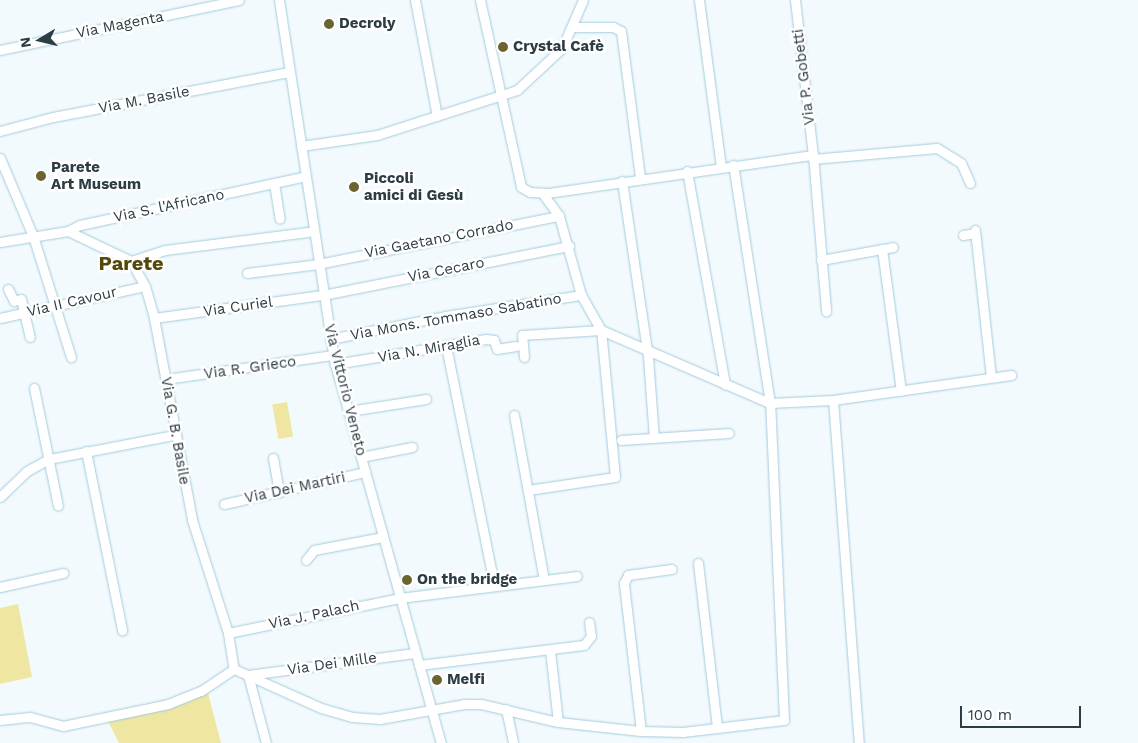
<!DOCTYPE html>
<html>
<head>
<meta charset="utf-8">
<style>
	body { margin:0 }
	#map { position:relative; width:1138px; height:743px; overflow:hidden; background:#f2fafd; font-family:"Work Sans",sans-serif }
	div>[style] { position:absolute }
	.green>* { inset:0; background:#efe7a1; transform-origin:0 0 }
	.roads { filter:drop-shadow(0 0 1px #a4cbdc) drop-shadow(0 0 1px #a4cbdc) }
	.minor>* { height:9px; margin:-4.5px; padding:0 4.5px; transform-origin:4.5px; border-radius:4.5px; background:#fff }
	.dots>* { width:14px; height:14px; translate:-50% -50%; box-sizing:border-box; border:2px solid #fff; border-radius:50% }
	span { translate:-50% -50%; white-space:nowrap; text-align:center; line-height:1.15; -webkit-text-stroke:5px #fff; paint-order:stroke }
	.poi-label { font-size:15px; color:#2d3d44; font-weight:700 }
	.left { translate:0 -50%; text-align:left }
	.street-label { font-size:15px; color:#2d3d44 }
	.district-label { font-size:20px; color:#504907; font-weight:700 }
	.north { position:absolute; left:15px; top:15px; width:50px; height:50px; -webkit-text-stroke:4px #fff; paint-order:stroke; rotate:261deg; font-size:14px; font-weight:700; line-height:20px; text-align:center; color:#2d3d44 }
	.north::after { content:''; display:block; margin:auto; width:18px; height:22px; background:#2d3d44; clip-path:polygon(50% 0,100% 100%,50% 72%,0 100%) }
	.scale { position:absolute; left:960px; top:706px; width:121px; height:22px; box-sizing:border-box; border:2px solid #2d3d44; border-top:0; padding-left:6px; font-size:15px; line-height:18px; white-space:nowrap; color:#2d3d44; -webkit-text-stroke:4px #fff; paint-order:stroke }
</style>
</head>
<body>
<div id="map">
	<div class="green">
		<i style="left:287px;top:402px;width:35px;height:15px;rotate:80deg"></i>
		<i style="clip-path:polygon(18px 604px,32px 677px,0 684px,0 608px)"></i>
		<i style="clip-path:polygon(208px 693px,221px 743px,119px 743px,108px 721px,171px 708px)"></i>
	</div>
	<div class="roads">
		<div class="minor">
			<i style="left:279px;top:0;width:368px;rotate:81.3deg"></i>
			<i style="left:335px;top:364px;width:394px;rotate:74.4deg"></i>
			<i style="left:415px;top:0;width:118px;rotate:79.3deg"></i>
			<i style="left:480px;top:0;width:191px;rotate:77.6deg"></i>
			<i style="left:521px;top:187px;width:10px;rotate:29deg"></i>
			<i style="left:530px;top:192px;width:18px;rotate:3deg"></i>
			<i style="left:548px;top:193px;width:268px;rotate:-8.2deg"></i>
			<i style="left:699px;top:0;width:167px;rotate:82.5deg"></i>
			<i style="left:795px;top:0;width:156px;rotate:83.4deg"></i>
			<i style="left:813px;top:155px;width:157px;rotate:85.2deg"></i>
			<i style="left:573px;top:27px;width:40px"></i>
			<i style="left:613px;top:27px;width:9px;rotate:27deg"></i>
			<i style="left:621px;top:31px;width:148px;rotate:82.6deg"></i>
			<i style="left:0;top:50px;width:244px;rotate:-11.8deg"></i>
			<i style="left:0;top:131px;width:55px;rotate:-14.8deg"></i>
			<i style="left:53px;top:117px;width:240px;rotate:-10.8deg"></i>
			<i style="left:301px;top:146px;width:77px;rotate:-8.2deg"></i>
			<i style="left:377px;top:135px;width:147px;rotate:-17.8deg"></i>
			<i style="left:517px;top:90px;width:62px;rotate:-43deg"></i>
			<i style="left:562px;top:48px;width:52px;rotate:-66.4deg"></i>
			<i style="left:0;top:158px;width:85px;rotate:67.1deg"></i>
			<i style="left:33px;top:236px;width:127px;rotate:72.6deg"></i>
			<i style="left:813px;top:159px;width:124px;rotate:-5.1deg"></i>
			<i style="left:937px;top:148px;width:28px;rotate:32deg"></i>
			<i style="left:961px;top:163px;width:22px;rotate:66deg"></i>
			<i style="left:687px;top:171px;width:217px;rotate:79.9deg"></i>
			<i style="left:622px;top:181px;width:178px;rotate:81.6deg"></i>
			<i style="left:648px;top:357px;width:81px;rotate:85.8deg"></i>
			<i style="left:274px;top:183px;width:36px;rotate:81deg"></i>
			<i style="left:975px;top:230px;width:148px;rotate:83.8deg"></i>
			<i style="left:68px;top:231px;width:70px;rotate:25.5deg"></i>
			<i style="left:131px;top:261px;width:29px;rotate:61deg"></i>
			<i style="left:145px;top:286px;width:33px;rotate:74deg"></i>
			<i style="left:154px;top:318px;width:206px;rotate:79.3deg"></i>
			<i style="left:192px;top:520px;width:119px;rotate:72.3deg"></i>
			<i style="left:228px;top:633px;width:36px;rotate:81deg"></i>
			<i style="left:963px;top:235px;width:12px;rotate:-9deg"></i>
			<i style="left:0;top:242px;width:69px;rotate:-9.2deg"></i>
			<i style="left:68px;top:231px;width:13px;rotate:-27deg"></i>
			<i style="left:80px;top:225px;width:231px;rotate:-12.2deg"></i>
			<i style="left:882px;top:249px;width:143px;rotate:82.4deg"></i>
			<i style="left:821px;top:260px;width:73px;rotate:-10.2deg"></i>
			<i style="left:131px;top:261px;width:36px;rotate:-18deg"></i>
			<i style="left:165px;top:250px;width:144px;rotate:-7.2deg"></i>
			<i style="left:247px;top:273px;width:72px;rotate:-7.2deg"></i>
			<i style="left:318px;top:264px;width:246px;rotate:-11.3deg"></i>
			<i style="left:8px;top:289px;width:13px;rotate:63deg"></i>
			<i style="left:14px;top:301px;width:7px;rotate:-16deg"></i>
			<i style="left:21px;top:299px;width:39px;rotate:77deg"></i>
			<i style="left:0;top:318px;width:148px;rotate:-12.4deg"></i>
			<i style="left:154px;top:318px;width:171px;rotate:-7.8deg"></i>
			<i style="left:323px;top:295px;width:251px;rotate:-11.3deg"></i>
			<i style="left:330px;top:339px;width:117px;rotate:-11.3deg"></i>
			<i style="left:445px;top:316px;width:138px;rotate:-8.8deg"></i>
			<i style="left:446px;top:346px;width:244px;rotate:78.6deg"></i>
			<i style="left:524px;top:357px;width:22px;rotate:-95deg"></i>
			<i style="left:522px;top:335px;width:79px;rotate:-3.6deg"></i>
			<i style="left:601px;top:330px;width:184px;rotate:23.4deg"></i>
			<i style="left:770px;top:403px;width:63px;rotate:-2.7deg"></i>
			<i style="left:833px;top:400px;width:180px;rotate:-8deg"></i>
			<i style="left:335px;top:364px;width:153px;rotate:-9.4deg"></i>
			<i style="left:486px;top:339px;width:8px;rotate:7deg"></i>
			<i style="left:494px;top:340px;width:9px;rotate:72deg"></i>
			<i style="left:497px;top:349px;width:19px;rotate:-9deg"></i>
			<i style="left:166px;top:379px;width:169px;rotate:-8.2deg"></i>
			<i style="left:34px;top:388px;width:120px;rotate:78.5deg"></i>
			<i style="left:833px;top:400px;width:344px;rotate:85.7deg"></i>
			<i style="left:349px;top:411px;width:78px;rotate:-8.9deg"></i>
			<i style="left:514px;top:415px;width:162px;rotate:79.7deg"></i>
			<i style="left:621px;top:440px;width:108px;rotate:-3.7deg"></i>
			<i style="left:86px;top:451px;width:183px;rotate:78.6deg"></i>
			<i style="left:361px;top:457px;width:52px;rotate:-11.1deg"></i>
			<i style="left:273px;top:458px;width:35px;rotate:80deg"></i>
			<i style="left:528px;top:490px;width:88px;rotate:-8.5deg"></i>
			<i style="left:615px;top:477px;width:148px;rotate:-95.4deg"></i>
			<i style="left:601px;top:330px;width:40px;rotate:-119.7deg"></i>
			<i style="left:581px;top:295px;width:82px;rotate:-105.6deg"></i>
			<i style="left:559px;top:216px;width:27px;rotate:-126deg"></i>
			<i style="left:0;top:497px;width:37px;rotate:-44deg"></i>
			<i style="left:27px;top:471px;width:25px;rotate:-29deg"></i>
			<i style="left:49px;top:459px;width:127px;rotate:-10.9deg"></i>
			<i style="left:224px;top:504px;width:145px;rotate:-12.8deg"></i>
			<i style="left:306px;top:560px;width:13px;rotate:-51deg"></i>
			<i style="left:314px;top:550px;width:70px;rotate:-10.7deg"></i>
			<i style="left:698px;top:563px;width:166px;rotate:83.4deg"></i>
			<i style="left:0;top:587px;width:65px;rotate:-12.5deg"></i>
			<i style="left:228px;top:633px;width:176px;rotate:-11.5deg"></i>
			<i style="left:400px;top:598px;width:178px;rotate:-7.1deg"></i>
			<i style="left:550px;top:650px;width:72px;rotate:83.7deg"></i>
			<i style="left:419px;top:665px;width:166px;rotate:-6.9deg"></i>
			<i style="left:584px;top:645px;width:11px;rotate:-52deg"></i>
			<i style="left:591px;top:636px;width:14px;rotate:-98deg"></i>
			<i style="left:234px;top:669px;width:95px;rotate:24.1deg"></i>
			<i style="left:321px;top:708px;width:32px;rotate:16deg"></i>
			<i style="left:352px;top:717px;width:28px;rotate:4deg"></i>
			<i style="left:380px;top:719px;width:85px;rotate:-10.1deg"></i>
			<i style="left:464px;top:704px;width:17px"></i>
			<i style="left:481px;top:704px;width:79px;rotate:13.2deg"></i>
			<i style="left:558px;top:722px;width:83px;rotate:6.2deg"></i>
			<i style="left:641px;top:731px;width:42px;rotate:1.4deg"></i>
			<i style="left:683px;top:732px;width:102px;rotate:-6.8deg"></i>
			<i style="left:784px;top:720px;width:317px;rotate:-92.5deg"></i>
			<i style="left:770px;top:403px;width:241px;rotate:-98.8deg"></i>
			<i style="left:248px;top:675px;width:168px;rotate:-7.5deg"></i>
			<i style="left:248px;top:675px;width:70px;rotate:75.2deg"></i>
			<i style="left:506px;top:709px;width:35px;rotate:78deg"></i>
			<i style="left:0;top:720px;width:30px;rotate:-6deg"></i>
			<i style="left:30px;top:717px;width:34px;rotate:15deg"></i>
			<i style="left:63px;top:726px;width:107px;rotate:-11.8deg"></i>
			<i style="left:168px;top:704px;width:35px;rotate:-22deg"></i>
			<i style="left:201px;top:691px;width:40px;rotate:-34deg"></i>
			<i style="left:641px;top:731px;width:149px;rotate:-96.6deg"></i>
			<i style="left:624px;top:583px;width:9px;rotate:-63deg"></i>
			<i style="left:628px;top:575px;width:44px;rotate:-7.8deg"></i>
		</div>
	</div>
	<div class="dots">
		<i style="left:329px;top:24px;background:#6a6431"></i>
		<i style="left:503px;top:47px;background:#6a6431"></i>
		<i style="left:41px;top:176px;background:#6a6431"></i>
		<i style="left:354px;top:187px;background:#6a6431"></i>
		<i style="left:407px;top:580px;background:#6a6431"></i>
		<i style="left:437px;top:680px;background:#6a6431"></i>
	</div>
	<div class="poi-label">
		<span class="left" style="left:339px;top:24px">Decroly</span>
		<span class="left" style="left:513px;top:47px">Crystal Cafè</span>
		<span class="left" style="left:51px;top:176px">Parete<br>Art Museum</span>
		<span class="left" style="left:364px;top:187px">Piccoli<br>amici di Gesù</span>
		<span class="left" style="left:417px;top:580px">On the bridge</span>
		<span class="left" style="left:447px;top:680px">Melfi</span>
	</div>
	<div class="street-label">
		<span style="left:120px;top:25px;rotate:-11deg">Via Magenta</span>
		<span style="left:804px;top:77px;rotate:-97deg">Via P. Gobetti</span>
		<span style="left:144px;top:100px;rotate:-11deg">Via M. Basile</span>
		<span style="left:169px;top:206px;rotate:-12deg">Via S. l'Africano</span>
		<span style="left:439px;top:239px;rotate:-11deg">Via Gaetano Corrado</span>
		<span style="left:446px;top:270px;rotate:-11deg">Via Cecaro</span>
		<span style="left:72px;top:302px;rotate:-13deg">Via II Cavour</span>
		<span style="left:238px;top:307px;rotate:-8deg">Via Curiel</span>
		<span style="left:456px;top:317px;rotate:-10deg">Via Mons. Tommaso Sabatino</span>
		<span style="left:429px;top:349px;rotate:-10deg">Via N. Miraglia</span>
		<span style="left:250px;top:368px;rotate:-8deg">Via R. Grieco</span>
		<span style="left:345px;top:390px;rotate:76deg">Via Vittorio Veneto</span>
		<span style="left:175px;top:431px;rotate:80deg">Via G. B. Basile</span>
		<span style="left:295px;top:488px;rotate:-12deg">Via Dei Martiri</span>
		<span style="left:314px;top:615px;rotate:-12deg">Via J. Palach</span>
		<span style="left:332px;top:664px;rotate:-8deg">Via Dei Mille</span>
	</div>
	<div class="district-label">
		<span style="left:131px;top:263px">Parete</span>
	</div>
	<div class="north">N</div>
	<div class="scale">100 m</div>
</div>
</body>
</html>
